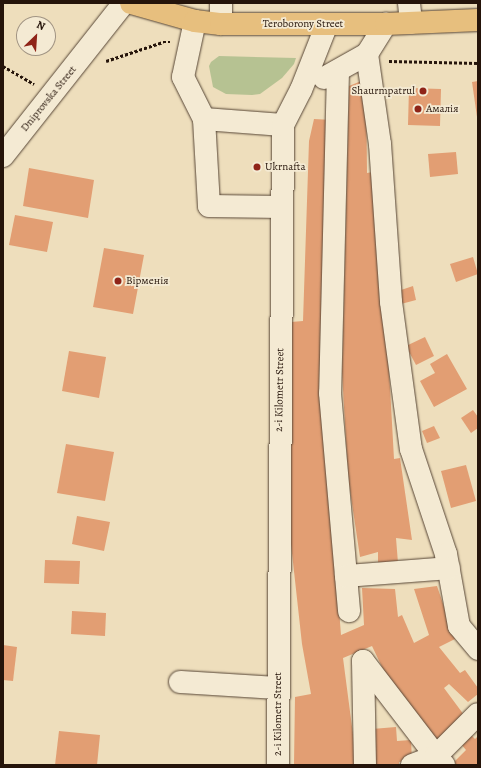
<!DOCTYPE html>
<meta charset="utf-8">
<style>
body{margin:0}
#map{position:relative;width:481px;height:768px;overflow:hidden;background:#eedebc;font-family:Alegreya,serif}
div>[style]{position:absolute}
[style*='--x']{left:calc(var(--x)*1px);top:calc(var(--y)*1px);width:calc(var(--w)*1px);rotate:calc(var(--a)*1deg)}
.green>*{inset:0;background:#b6c292}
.building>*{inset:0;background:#e29e73}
.path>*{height:2.5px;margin-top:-1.25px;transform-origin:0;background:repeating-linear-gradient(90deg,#25140a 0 3px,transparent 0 5px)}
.roads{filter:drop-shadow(0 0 1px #574636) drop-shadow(0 0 1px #574636)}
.minor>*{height:22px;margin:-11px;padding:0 11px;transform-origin:11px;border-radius:11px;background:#f4ead3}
.major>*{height:22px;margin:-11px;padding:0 11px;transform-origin:11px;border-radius:11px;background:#e7bf7e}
.dots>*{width:11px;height:11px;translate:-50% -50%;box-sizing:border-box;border:2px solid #f4ead3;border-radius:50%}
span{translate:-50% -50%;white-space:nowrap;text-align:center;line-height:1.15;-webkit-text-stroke:3.5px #f4ead3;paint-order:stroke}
.street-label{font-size:11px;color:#25140a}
.poi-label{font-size:11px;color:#25140a}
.right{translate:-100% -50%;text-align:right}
.left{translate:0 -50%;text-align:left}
.frame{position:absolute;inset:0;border:4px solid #25140a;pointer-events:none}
.north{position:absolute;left:16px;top:16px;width:40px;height:40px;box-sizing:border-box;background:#f4ead3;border:1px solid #a19483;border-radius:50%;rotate:25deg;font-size:11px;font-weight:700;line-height:16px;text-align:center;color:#25140a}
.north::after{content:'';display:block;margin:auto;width:14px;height:18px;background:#8f2418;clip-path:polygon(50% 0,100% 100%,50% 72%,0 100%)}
</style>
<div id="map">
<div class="green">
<div style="clip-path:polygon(219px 56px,296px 58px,294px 64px,282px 78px,260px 94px,252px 95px,226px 94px,213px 87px,209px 66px,211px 62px)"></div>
</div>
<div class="building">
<div style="clip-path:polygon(366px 79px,367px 173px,378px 171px,394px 459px,400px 458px,412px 540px,396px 538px,398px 563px,378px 563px,378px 552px,360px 557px,348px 477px,342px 372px,349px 86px)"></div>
<div style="clip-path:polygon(478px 81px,478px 117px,477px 117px,472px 82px)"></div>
<div style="clip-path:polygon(409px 88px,441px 89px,440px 126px,408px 125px)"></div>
<div style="clip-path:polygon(314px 119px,332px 120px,320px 367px,341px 635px,364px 625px,362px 588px,395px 589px,398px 617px,402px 615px,414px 643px,429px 635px,414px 589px,437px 586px,455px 639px,439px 647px,460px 673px,465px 670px,478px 688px,478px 694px,468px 702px,449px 684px,444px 688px,467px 719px,439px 743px,391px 686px,372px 646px,343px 658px,357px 765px,294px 765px,295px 697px,311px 694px,302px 644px,290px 535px,291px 322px,303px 321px,309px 141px)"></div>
<div style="clip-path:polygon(456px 152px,458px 174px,430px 177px,428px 154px)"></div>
<div style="clip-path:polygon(29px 168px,94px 180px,88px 218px,23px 206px)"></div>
<div style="clip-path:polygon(15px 215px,53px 222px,47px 252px,9px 245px)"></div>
<div style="clip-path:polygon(104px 248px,144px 255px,133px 314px,93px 307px)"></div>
<div style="clip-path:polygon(473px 257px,478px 274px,456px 282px,450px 264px)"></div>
<div style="clip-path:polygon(413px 286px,416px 300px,401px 304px,398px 291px)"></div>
<div style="clip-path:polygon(425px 337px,434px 356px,416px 365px,406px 346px)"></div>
<div style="clip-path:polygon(69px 351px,106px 357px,99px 398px,62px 391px)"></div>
<div style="clip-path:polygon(447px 354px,467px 389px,434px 407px,420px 381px,435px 373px,430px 364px)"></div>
<div style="clip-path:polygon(473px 410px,478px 417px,478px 428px,471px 433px,461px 418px)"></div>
<div style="clip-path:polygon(434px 426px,440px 438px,427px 443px,422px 431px)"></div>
<div style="clip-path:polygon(66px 444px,114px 452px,105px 501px,57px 493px)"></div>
<div style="clip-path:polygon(466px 465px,476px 501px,451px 508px,441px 471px)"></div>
<div style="clip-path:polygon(77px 516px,110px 522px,104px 551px,72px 544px)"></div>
<div style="clip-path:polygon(45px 560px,80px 561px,79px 584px,44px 583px)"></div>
<div style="clip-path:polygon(72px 611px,106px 613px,105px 636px,71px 634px)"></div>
<div style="clip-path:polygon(3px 645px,17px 647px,13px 681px,3px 680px)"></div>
<div style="clip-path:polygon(396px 727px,397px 741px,411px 740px,412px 761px,399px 762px,399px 765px,375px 765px,372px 729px)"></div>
<div style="clip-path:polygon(59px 731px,100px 735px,97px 765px,55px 765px)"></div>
<div style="clip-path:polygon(471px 735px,475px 739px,478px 736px,478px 765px,457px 765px,454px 762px,466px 750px,461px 744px)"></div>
</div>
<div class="path">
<div style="--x:106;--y:61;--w:60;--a:-18.4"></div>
<div style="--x:163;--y:42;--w:7;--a:0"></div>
<div style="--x:389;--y:61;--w:89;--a:1.3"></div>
<div style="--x:3;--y:66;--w:36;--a:30"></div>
</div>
<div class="roads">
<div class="minor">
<div style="--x:409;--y:3;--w:20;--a:84"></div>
<div style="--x:195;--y:21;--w:57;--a:102.1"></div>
<div style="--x:183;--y:77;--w:47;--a:63.4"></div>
<div style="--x:204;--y:119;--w:87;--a:86.7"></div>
<div style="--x:209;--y:206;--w:73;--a:0.8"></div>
<div style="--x:221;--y:24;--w:21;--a:-90"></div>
<div style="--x:367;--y:54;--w:91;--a:81.8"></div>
<div style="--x:380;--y:144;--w:158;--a:86"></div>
<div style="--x:391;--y:302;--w:148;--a:82.3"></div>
<div style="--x:411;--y:449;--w:111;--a:71.6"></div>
<div style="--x:446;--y:554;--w:73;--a:79.8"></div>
<div style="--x:459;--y:626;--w:30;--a:50"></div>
<div style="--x:338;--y:71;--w:322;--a:91.4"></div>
<div style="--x:330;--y:393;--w:219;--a:85"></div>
<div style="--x:324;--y:78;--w:49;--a:-29.2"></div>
<div style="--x:367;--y:54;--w:36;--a:-58"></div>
<div style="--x:204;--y:119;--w:79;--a:4.3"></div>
<div style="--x:3;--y:156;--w:195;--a:-51.7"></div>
<div style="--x:346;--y:576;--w:103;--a:-4.4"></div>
<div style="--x:180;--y:682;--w:98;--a:3.5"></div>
<div style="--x:278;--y:765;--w:640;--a:-89.55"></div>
<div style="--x:283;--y:125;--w:39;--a:-63"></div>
<div style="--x:301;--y:90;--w:71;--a:-68.5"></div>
<div style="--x:365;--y:765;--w:104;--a:-91.1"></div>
<div style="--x:363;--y:661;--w:120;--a:52.5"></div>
<div style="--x:436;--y:756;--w:26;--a:159"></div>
<div style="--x:444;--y:765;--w:12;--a:-132"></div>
<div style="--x:436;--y:756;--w:59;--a:-45"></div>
</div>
<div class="major">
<div style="--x:131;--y:3;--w:66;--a:15.7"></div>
<div style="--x:195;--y:21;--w:26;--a:7"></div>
<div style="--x:221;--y:24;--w:165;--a:0"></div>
<div style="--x:386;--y:24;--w:92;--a:-2.5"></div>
</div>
</div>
<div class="dots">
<div style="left:423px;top:91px;background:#8f2418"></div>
<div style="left:418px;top:109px;background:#8f2418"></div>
<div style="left:257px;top:167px;background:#8f2418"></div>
<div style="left:118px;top:281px;background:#8f2418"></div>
</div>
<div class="street-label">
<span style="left:303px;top:24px">Teroborony Street</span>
<span style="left:49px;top:99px;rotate:-51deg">Dniprovska Street</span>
<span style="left:280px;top:390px;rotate:-89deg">2-i Kilometr Street</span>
<span style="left:278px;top:714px;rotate:-90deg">2-i Kilometr Street</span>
</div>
<div class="poi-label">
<span class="right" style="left:415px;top:91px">Shaurmpatrul</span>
<span class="left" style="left:426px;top:109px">Амалія</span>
<span class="left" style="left:265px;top:167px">Ukrnafta</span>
<span class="left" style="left:126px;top:281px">Вірменія</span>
</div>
<div class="frame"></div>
<div class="north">N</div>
</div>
